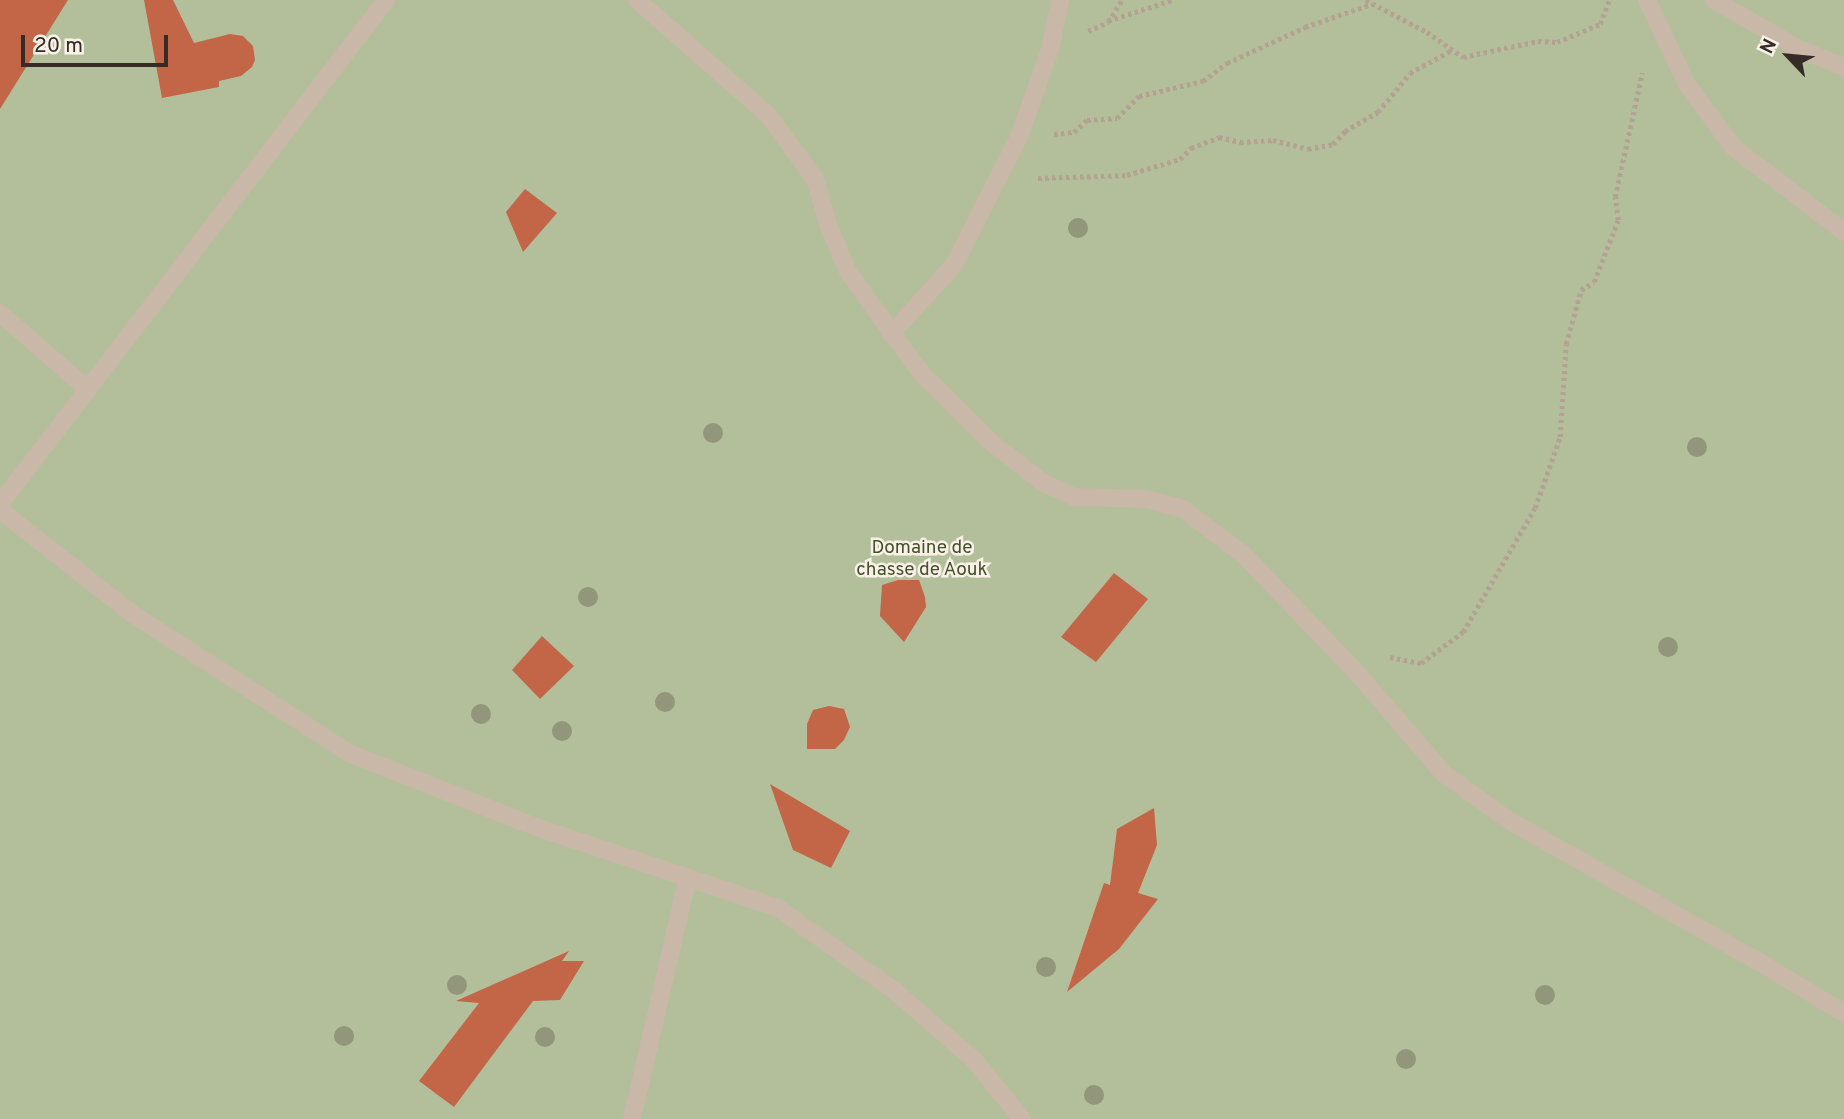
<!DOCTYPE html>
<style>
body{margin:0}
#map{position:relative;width:1844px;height:1119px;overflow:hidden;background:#f1e7da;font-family:Overpass,sans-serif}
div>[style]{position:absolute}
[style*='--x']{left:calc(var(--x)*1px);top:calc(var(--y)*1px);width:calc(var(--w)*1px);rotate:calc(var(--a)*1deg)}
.green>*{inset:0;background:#b3bf9b}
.building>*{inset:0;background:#c36647}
.path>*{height:4.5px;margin-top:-2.25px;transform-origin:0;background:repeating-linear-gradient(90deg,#b4a191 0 3.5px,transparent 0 7px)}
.street>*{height:18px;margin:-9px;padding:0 9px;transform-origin:9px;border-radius:9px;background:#c9b7a7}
.trees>*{width:20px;height:20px;margin:-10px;border-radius:50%;background:#92967a}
span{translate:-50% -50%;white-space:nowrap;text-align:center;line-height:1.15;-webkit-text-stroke:5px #f9f1e7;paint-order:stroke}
.park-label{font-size:19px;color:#44532c}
.north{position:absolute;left:1753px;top:21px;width:70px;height:70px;-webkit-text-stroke:5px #f9f1e7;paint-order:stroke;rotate:296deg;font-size:19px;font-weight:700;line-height:28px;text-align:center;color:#352c27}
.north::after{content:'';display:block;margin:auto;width:24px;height:32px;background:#352c27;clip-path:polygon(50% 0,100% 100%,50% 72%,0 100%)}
.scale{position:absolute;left:21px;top:35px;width:147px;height:32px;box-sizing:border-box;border:4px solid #352c27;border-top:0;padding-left:9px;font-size:21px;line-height:24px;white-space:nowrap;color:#352c27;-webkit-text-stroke:5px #f9f1e7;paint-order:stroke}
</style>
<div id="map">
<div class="green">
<div style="clip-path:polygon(0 0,1844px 0,1844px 1119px,0 1119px)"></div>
</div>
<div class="building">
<div style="clip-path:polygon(0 0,68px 0,0 109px)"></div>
<div style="clip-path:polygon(144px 0,173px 0,194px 43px,230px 34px,243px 36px,253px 46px,255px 60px,252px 67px,241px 76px,219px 81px,219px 87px,162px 98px)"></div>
<div style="clip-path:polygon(525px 189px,557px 213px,523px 252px,506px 212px)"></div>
<div style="clip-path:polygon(1114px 573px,1148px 599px,1096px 662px,1061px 637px)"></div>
<div style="clip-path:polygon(898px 580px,919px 580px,925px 597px,926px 607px,904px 642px,880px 616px,882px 585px)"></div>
<div style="clip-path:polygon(542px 636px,574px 666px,540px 699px,512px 670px)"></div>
<div style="clip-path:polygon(829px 706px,844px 709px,850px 727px,844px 740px,835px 749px,807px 749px,807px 724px,813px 710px)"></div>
<div style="clip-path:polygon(770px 784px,850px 831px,831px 868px,793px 850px)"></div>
<div style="clip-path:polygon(1154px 808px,1157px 845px,1138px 893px,1158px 899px,1119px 949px,1067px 992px,1104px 883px,1110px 885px,1117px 829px)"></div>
<div style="clip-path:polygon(569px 951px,562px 961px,584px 961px,560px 1000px,533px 1001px,454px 1107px,419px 1081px,479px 1003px,456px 1001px)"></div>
</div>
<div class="path">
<div style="--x:1366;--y:0;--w:69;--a:27.7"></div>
<div style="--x:1427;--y:32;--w:44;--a:34.8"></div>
<div style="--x:1463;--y:57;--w:77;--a:-12"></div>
<div style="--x:1538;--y:41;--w:19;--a:3"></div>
<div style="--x:1557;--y:42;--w:47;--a:-22.7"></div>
<div style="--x:1600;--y:24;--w:26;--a:-69"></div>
<div style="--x:1108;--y:21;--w:67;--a:-18.2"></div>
<div style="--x:1088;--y:31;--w:22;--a:-24"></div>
<div style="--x:1108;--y:22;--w:26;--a:-58"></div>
<div style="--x:1054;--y:134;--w:20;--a:-6"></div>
<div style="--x:1074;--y:132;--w:18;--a:-43"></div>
<div style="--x:1087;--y:120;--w:30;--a:-4"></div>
<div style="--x:1117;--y:118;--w:31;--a:-45"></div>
<div style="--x:1139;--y:96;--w:66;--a:-13.2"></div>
<div style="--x:1203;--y:81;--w:30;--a:-37"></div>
<div style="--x:1227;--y:63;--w:86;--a:-24.8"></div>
<div style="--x:1305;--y:27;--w:71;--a:-18.9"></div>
<div style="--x:1038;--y:178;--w:89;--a:-1.9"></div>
<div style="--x:1127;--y:175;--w:55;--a:-16.8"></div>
<div style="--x:1180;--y:159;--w:16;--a:-45"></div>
<div style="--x:1191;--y:148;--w:30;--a:-21"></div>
<div style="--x:1219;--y:137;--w:22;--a:13"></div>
<div style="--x:1240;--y:142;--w:33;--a:-3"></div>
<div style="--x:1273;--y:140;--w:36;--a:14"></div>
<div style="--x:1308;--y:149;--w:25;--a:-11"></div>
<div style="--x:1333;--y:144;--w:18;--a:-47"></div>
<div style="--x:1345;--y:131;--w:38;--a:-30"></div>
<div style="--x:1378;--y:112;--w:50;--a:-50.6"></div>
<div style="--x:1410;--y:73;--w:48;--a:-28.7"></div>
<div style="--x:1390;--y:657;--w:32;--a:11"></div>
<div style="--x:1421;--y:663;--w:52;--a:-36.4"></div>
<div style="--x:1463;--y:632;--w:143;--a:-59.9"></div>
<div style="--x:1535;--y:508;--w:75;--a:-70.6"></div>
<div style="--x:1560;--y:437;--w:93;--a:-86.3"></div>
<div style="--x:1566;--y:344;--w:56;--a:-74.5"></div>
<div style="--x:1581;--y:290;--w:15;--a:-32"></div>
<div style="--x:1594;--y:282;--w:66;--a:-68.8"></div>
<div style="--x:1618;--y:220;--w:23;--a:-97"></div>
<div style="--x:1615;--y:197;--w:127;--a:-77.7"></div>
</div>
<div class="street">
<div style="--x:637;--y:0;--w:174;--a:41.3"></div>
<div style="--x:768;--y:115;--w:79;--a:53.7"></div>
<div style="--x:815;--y:179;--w:50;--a:73.7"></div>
<div style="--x:829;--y:227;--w:49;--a:67.1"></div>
<div style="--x:848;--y:272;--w:125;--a:54.1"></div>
<div style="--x:921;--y:373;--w:98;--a:44.6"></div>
<div style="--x:991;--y:442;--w:65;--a:38.1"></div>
<div style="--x:1042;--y:482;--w:35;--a:25"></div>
<div style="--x:1074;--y:497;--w:72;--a:1.6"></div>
<div style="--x:1146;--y:499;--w:38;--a:15"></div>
<div style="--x:1183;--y:509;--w:75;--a:36.9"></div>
<div style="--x:1243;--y:554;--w:166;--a:46.2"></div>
<div style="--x:1358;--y:674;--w:132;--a:49.3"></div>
<div style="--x:1444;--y:774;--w:81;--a:35.5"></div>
<div style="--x:1510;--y:821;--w:283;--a:29.5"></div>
<div style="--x:1756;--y:960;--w:103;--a:31.1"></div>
<div style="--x:1647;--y:0;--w:92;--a:64.8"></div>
<div style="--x:1686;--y:83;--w:79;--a:53.7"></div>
<div style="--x:1733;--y:147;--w:140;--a:37.4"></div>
<div style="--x:1714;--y:0;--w:98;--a:30"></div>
<div style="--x:1799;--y:49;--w:48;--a:21.8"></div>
<div style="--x:0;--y:313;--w:116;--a:41.1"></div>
<div style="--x:891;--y:334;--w:93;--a:-47.6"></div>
<div style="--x:954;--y:265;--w:144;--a:-63.1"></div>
<div style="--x:1019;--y:137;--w:92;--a:-70.4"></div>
<div style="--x:1050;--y:50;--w:51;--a:-78.7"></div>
<div style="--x:0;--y:504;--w:635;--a:-52.55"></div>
<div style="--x:0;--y:510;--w:170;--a:38.1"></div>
<div style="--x:134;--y:615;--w:255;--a:32.7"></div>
<div style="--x:349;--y:753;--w:201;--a:21.6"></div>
<div style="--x:536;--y:827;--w:255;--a:18.5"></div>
<div style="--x:778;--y:908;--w:145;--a:35.4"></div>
<div style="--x:896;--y:992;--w:103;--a:41.1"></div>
<div style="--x:974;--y:1060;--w:76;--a:50.9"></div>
<div style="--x:632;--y:1119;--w:248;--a:-77"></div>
</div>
<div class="trees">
<div style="left:1078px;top:228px"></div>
<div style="left:713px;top:433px"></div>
<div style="left:1697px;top:447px"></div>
<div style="left:588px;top:597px"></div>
<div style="left:1668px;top:647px"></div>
<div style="left:665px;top:702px"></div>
<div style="left:481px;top:714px"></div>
<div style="left:562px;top:731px"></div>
<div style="left:1046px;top:967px"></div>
<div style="left:457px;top:985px"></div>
<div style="left:1545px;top:995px"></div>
<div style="left:344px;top:1036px"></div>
<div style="left:545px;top:1037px"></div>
<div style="left:1406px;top:1059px"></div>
<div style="left:1094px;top:1095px"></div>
</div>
<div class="park-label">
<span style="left:922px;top:560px">Domaine de<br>chasse de Aouk</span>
</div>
<div class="north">N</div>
<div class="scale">20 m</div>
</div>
